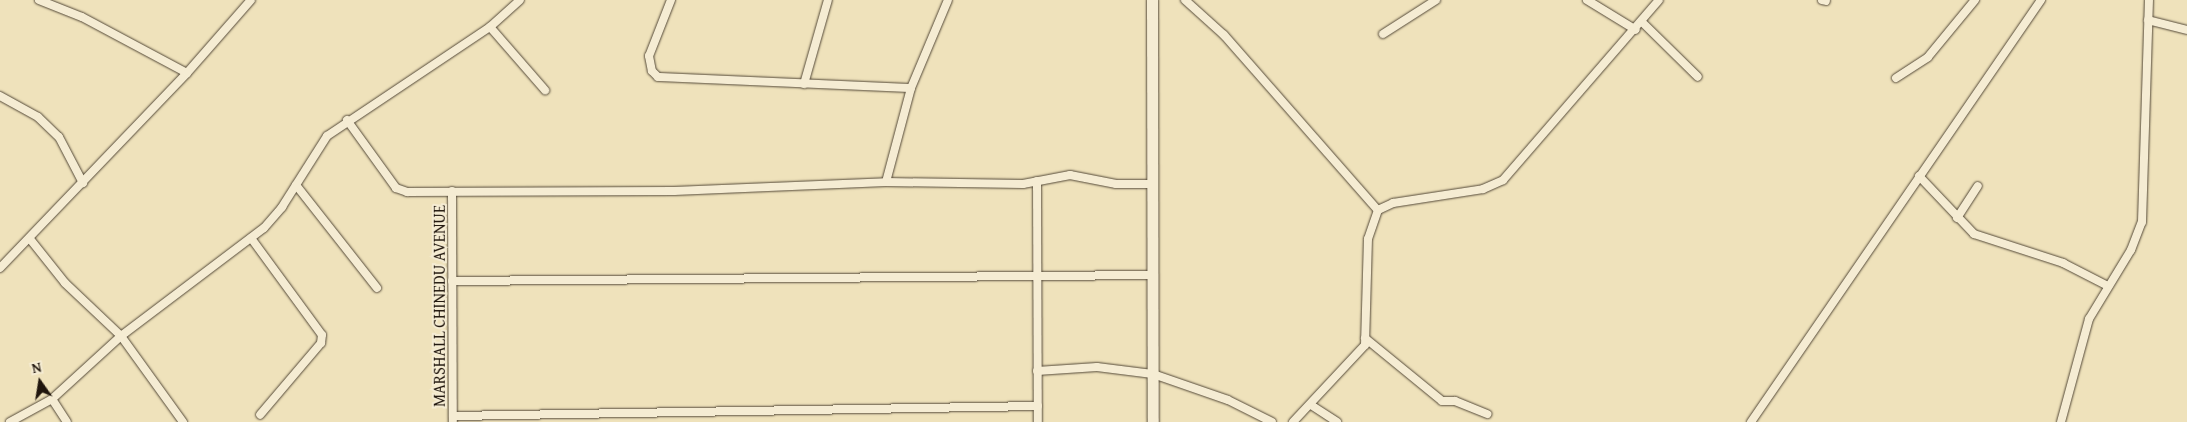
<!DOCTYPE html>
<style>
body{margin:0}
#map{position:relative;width:2187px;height:422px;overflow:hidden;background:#efe2bb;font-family:"Gentium Book Plus",serif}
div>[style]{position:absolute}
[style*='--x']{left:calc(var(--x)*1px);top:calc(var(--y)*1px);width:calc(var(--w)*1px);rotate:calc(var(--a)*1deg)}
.roads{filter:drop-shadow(0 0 1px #544938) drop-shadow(0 0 1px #544938)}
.minor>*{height:8px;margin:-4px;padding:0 4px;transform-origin:4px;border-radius:4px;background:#f5ecd3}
.secondary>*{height:11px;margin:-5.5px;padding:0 5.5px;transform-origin:5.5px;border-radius:5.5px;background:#f5ecd3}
span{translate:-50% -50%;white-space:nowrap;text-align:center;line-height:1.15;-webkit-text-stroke:4px #f5ecd3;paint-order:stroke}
.street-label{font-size:16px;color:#20160d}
.north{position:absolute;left:15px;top:357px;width:50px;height:50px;-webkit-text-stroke:4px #f5ecd3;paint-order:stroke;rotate:347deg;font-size:14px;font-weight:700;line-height:20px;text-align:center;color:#20160d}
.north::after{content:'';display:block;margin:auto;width:18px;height:22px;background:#20160d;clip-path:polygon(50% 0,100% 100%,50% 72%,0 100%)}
</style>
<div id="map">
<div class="roads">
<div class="minor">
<div style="--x:39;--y:0;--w:46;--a:21.6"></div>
<div style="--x:82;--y:17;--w:119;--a:28.1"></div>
<div style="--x:671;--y:0;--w:60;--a:111.4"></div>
<div style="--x:649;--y:56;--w:15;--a:79"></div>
<div style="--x:652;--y:71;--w:8;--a:45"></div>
<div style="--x:658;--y:77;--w:253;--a:2.5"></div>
<div style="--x:1185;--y:0;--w:52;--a:41.9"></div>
<div style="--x:1224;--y:35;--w:233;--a:48.7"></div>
<div style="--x:1587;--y:0;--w:57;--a:31.5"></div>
<div style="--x:1822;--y:0;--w:4;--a:14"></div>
<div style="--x:2148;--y:20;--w:40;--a:14.4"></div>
<div style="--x:1642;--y:22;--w:78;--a:44.5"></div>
<div style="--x:490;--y:27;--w:84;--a:48.9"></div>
<div style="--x:1383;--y:34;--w:63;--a:-32.7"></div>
<div style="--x:1896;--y:78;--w:38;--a:-33"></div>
<div style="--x:1928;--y:57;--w:74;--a:-50.5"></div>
<div style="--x:804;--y:84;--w:87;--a:-74.1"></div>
<div style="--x:0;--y:96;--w:43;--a:28.9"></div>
<div style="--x:38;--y:117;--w:29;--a:44"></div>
<div style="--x:59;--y:137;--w:52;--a:62.4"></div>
<div style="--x:347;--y:120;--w:84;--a:54.2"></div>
<div style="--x:396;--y:188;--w:12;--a:20"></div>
<div style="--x:407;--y:192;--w:267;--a:-0.2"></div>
<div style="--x:674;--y:191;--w:212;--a:-2.4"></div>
<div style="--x:886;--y:182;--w:137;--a:0.8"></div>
<div style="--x:1023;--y:184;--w:48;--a:-10.8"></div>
<div style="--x:1070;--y:175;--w:47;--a:11.1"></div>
<div style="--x:1116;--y:184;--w:36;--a:0"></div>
<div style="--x:1919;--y:176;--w:80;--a:46.5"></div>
<div style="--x:1974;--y:234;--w:94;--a:18"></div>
<div style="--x:2063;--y:263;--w:51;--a:27.1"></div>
<div style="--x:1037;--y:181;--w:241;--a:89.8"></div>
<div style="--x:886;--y:182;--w:97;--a:-75.1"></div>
<div style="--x:911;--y:88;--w:95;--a:-67.2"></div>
<div style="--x:296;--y:185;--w:131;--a:51.8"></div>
<div style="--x:452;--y:191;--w:231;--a:89.8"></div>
<div style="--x:1957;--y:218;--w:38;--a:-57"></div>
<div style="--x:251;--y:238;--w:120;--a:53.8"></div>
<div style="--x:322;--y:335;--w:8;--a:97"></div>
<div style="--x:321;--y:343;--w:94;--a:130.3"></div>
<div style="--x:30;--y:239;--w:56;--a:51.5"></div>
<div style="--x:65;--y:283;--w:77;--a:43.4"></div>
<div style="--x:121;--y:336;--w:106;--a:54.2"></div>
<div style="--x:0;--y:268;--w:270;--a:-46.2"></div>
<div style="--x:187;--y:73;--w:97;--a:-48.8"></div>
<div style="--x:452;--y:281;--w:701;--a:-0.49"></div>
<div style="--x:1365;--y:338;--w:99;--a:39.3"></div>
<div style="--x:1442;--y:401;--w:13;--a:0"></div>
<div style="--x:1455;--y:401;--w:35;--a:22"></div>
<div style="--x:1037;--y:371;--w:60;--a:-3.8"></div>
<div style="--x:1097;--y:367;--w:56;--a:7.1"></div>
<div style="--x:1153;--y:374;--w:79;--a:19.1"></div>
<div style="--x:1228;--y:400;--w:49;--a:26.6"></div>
<div style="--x:52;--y:399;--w:27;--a:57"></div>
<div style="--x:1311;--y:405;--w:31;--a:33"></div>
<div style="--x:453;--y:416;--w:585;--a:-0.98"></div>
<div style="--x:10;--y:422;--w:48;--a:-28.7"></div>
<div style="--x:52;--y:399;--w:93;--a:-42.4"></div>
<div style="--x:121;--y:336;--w:179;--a:-37.1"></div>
<div style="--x:264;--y:228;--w:28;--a:-49"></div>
<div style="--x:282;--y:207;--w:84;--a:-57.6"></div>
<div style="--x:327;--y:136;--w:196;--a:-33.8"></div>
<div style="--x:490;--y:27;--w:40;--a:-42"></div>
<div style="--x:1293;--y:422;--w:105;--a:-46.9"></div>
<div style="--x:1365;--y:345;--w:106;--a:-88.4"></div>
<div style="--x:1368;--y:239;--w:31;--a:-71"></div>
<div style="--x:1378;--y:210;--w:17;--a:-25"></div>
<div style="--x:1393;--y:203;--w:91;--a:-8.8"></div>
<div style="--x:1483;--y:189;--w:22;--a:-24"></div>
<div style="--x:1503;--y:180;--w:238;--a:-49.1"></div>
<div style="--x:1751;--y:422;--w:512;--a:-55.5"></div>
<div style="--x:2061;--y:422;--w:107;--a:-74.8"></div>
<div style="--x:2089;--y:319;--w:81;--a:-58.7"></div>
<div style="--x:2131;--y:250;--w:30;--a:-69"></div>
<div style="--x:2142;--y:222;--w:222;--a:-88.2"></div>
</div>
<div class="secondary">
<div style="--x:1152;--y:0;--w:422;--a:89.9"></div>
</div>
</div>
<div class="street-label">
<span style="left:439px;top:306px;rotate:-90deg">MARSHALL CHINEDU AVENUE</span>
</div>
<div class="north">N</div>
</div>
